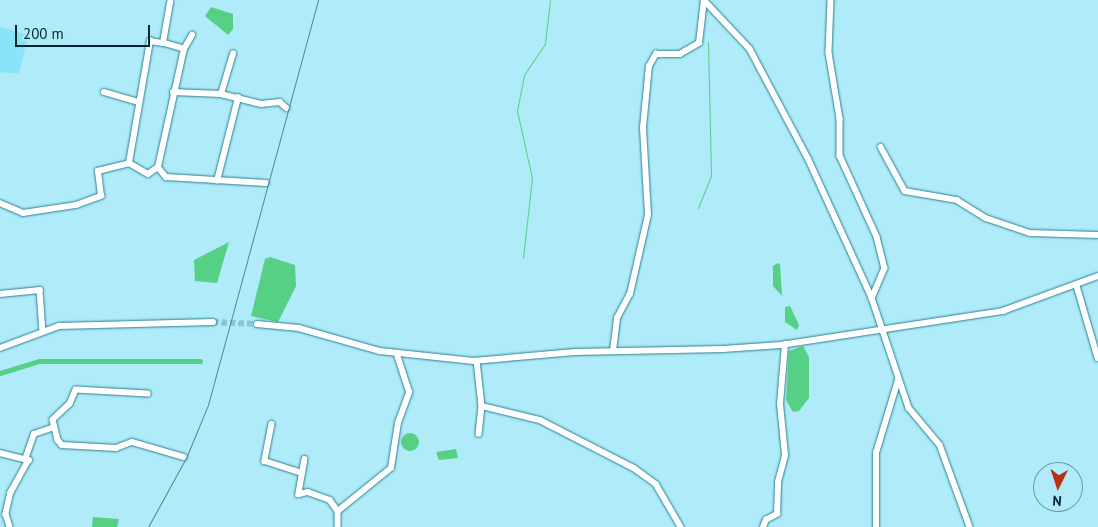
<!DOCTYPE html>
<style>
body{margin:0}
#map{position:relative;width:1098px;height:527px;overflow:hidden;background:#afebf8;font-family:"PT Sans",sans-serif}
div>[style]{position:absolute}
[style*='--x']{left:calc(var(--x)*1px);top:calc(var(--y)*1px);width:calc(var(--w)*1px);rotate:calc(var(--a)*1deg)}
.built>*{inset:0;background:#89e4f9}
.water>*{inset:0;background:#55d084}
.round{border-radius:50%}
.stream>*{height:1px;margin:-0.5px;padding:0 0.5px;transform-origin:0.5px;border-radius:0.5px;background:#55d084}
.canal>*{height:5px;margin:-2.5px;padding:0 2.5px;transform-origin:2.5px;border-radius:2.5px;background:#55d084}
.minor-tunnel>*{height:5.5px;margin-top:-2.75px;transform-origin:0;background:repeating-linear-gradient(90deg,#8dc4d0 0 5.5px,transparent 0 8.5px)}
.roads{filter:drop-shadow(0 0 1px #2a8191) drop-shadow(0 0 1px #2a8191)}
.minor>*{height:5.5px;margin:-2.75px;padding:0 2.75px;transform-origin:2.75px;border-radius:2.75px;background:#fff}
.rail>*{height:1px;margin:-0.5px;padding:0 0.5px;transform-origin:0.5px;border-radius:0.5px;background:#55858e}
span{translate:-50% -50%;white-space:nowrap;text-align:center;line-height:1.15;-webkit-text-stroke:5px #afebf8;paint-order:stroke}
.north{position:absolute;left:1033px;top:462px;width:50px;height:50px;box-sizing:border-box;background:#afebf8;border:1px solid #6a9da8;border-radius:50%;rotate:184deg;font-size:14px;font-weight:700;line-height:20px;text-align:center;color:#03282f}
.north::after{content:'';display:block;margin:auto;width:18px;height:22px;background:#bc3112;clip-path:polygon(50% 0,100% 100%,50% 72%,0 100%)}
.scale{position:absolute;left:15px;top:25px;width:135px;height:22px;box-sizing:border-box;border:2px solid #03282f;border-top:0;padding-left:6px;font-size:15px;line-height:18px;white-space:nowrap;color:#03282f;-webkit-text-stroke:4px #afebf8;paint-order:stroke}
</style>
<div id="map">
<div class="built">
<div style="clip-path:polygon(0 27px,28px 35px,19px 74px,0 72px)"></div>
</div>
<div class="water">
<div style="clip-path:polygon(211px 7px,233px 14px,233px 29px,228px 35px,205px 16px)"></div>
<div style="clip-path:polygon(229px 242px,217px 283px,195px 281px,194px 260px)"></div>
<div style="clip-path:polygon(270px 257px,295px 265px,296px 286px,278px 322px,251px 316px,265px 259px)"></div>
<div style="clip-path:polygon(778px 263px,780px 264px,782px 296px,773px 286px,773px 266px)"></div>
<div style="clip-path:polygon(790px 306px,799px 325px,797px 330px,785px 322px,785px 307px)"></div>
<div style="clip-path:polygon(803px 346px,809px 357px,809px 398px,799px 411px,793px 412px,786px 400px,789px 351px)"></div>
<div class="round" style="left:401px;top:433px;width:18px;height:18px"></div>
<div style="clip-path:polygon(456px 449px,458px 458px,439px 460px,436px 452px)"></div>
<div style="clip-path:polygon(93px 517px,119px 519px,117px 527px,92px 527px)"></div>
</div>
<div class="stream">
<div style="--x:698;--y:208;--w:35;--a:-68"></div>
<div style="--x:711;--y:175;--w:133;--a:-91.3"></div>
<div style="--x:523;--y:258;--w:81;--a:-83.6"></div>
<div style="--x:532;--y:178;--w:69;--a:-102.6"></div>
<div style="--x:517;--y:111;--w:37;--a:-79"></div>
<div style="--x:524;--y:75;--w:37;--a:-56"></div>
<div style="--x:545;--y:44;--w:44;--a:-83.5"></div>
</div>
<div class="canal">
<div style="--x:0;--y:373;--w:41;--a:-17.1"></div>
<div style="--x:39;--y:361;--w:161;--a:0"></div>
</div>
<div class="minor-tunnel">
<div style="--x:213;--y:322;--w:44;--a:2.6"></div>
</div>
<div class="roads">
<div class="minor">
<div style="--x:704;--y:0;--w:67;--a:46.8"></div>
<div style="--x:750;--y:49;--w:123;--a:62"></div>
<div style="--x:808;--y:158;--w:154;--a:65.4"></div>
<div style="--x:872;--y:298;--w:116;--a:71.4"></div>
<div style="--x:909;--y:408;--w:48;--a:50"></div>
<div style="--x:940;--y:445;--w:87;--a:69.9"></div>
<div style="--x:831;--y:0;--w:53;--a:92.2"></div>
<div style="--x:829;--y:53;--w:67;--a:80.5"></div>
<div style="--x:840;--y:119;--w:37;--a:90"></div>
<div style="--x:840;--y:156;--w:89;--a:65.4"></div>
<div style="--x:877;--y:237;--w:32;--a:76"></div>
<div style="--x:885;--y:268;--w:33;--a:113"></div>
<div style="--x:184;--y:49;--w:16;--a:-60"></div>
<div style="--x:104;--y:92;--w:36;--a:16"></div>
<div style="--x:173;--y:92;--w:48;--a:2.4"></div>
<div style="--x:221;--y:94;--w:41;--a:14"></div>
<div style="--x:261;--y:104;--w:19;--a:-6"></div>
<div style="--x:280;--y:102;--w:9;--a:41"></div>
<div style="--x:221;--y:94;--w:42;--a:-73.3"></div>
<div style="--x:881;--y:147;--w:50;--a:61.4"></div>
<div style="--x:905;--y:191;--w:53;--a:9.8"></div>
<div style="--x:957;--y:200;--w:34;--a:32"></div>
<div style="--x:986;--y:218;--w:46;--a:18.8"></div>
<div style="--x:1030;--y:233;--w:68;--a:1.7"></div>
<div style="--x:129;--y:163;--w:124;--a:-80.2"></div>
<div style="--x:150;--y:41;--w:13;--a:9"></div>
<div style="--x:158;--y:167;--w:121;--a:-77.6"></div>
<div style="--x:184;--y:49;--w:22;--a:-164"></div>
<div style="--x:163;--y:43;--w:41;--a:-80.1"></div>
<div style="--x:217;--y:181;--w:86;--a:-75.8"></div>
<div style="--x:0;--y:203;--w:25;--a:23"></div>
<div style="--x:23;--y:213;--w:54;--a:-8.6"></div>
<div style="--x:76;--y:205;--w:27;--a:-20"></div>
<div style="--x:101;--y:196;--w:25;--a:-97"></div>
<div style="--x:98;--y:171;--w:32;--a:-14"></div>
<div style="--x:129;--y:163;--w:22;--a:30"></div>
<div style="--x:148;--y:174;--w:12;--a:-35"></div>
<div style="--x:158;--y:167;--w:13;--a:51"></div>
<div style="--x:166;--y:177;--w:100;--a:3.4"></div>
<div style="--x:1077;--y:286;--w:75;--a:73.7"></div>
<div style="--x:0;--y:294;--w:40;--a:-5.7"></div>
<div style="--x:40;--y:290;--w:39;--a:86"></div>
<div style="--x:257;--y:324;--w:42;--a:5.4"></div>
<div style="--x:299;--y:328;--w:84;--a:15.9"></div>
<div style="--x:380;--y:351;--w:94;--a:6.1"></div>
<div style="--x:473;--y:361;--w:102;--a:-5"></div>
<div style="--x:575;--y:352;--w:148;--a:-1.2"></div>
<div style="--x:723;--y:349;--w:58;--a:-3.9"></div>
<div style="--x:781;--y:345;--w:225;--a:-8.7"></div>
<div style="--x:1003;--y:311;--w:101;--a:-20.2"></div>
<div style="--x:0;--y:348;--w:63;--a:-20.4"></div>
<div style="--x:59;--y:326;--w:154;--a:-1.5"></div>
<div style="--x:613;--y:351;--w:33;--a:-83"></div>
<div style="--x:617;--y:318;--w:27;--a:-62"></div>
<div style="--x:630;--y:294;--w:81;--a:-77.2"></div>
<div style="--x:648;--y:215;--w:87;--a:-93.3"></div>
<div style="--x:643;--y:128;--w:62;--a:-84.5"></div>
<div style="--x:649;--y:66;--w:14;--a:-60"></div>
<div style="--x:656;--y:54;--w:24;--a:0"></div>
<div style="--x:680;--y:54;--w:22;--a:-30"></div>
<div style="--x:699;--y:43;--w:43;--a:-83.4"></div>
<div style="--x:477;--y:361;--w:45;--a:83.7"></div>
<div style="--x:482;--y:406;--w:28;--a:96"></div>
<div style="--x:148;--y:394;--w:72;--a:-176.8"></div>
<div style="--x:76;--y:390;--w:15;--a:113"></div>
<div style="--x:70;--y:404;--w:23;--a:137"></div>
<div style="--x:53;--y:420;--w:21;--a:76"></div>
<div style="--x:58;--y:440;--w:6;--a:51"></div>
<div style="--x:62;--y:445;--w:54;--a:3.2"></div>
<div style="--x:116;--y:448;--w:17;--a:-21"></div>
<div style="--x:132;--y:442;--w:54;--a:16.1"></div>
<div style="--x:482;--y:406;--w:60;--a:13.6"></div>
<div style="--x:540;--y:420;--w:106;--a:27.1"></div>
<div style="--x:634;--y:468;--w:27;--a:36"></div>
<div style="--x:656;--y:484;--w:50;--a:59.8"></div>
<div style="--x:272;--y:424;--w:38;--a:101"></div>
<div style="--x:265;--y:461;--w:39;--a:18"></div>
<div style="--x:0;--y:453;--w:30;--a:14"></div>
<div style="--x:29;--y:460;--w:37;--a:119"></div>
<div style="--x:11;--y:492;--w:23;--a:103"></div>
<div style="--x:6;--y:514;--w:14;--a:73"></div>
<div style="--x:26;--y:457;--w:24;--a:-71"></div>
<div style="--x:34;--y:434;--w:21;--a:-19"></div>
<div style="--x:305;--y:459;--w:36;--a:100"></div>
<div style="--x:299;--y:494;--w:9;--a:-13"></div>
<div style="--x:308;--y:492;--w:23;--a:20"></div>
<div style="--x:330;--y:500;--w:14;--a:54"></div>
<div style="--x:338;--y:511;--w:16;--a:90"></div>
<div style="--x:338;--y:511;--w:68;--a:-39.1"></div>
<div style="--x:391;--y:468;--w:46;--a:-81.2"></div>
<div style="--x:398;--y:423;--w:33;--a:-70"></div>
<div style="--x:409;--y:392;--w:40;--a:-108"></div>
<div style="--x:763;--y:527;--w:8;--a:-67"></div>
<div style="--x:766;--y:520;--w:13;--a:-29"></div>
<div style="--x:777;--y:514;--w:32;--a:-88"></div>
<div style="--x:778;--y:482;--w:28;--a:-75"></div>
<div style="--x:785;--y:455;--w:51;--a:-95.6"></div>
<div style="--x:780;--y:404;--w:60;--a:-85.2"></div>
<div style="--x:876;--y:527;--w:74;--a:-90"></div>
<div style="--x:876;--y:453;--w:76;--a:-73.2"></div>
</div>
</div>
<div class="rail">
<div style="--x:148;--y:527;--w:79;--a:-61.2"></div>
<div style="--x:186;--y:458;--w:57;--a:-67.5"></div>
<div style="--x:208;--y:405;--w:420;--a:-74.8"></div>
</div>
<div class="north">N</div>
<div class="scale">200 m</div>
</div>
